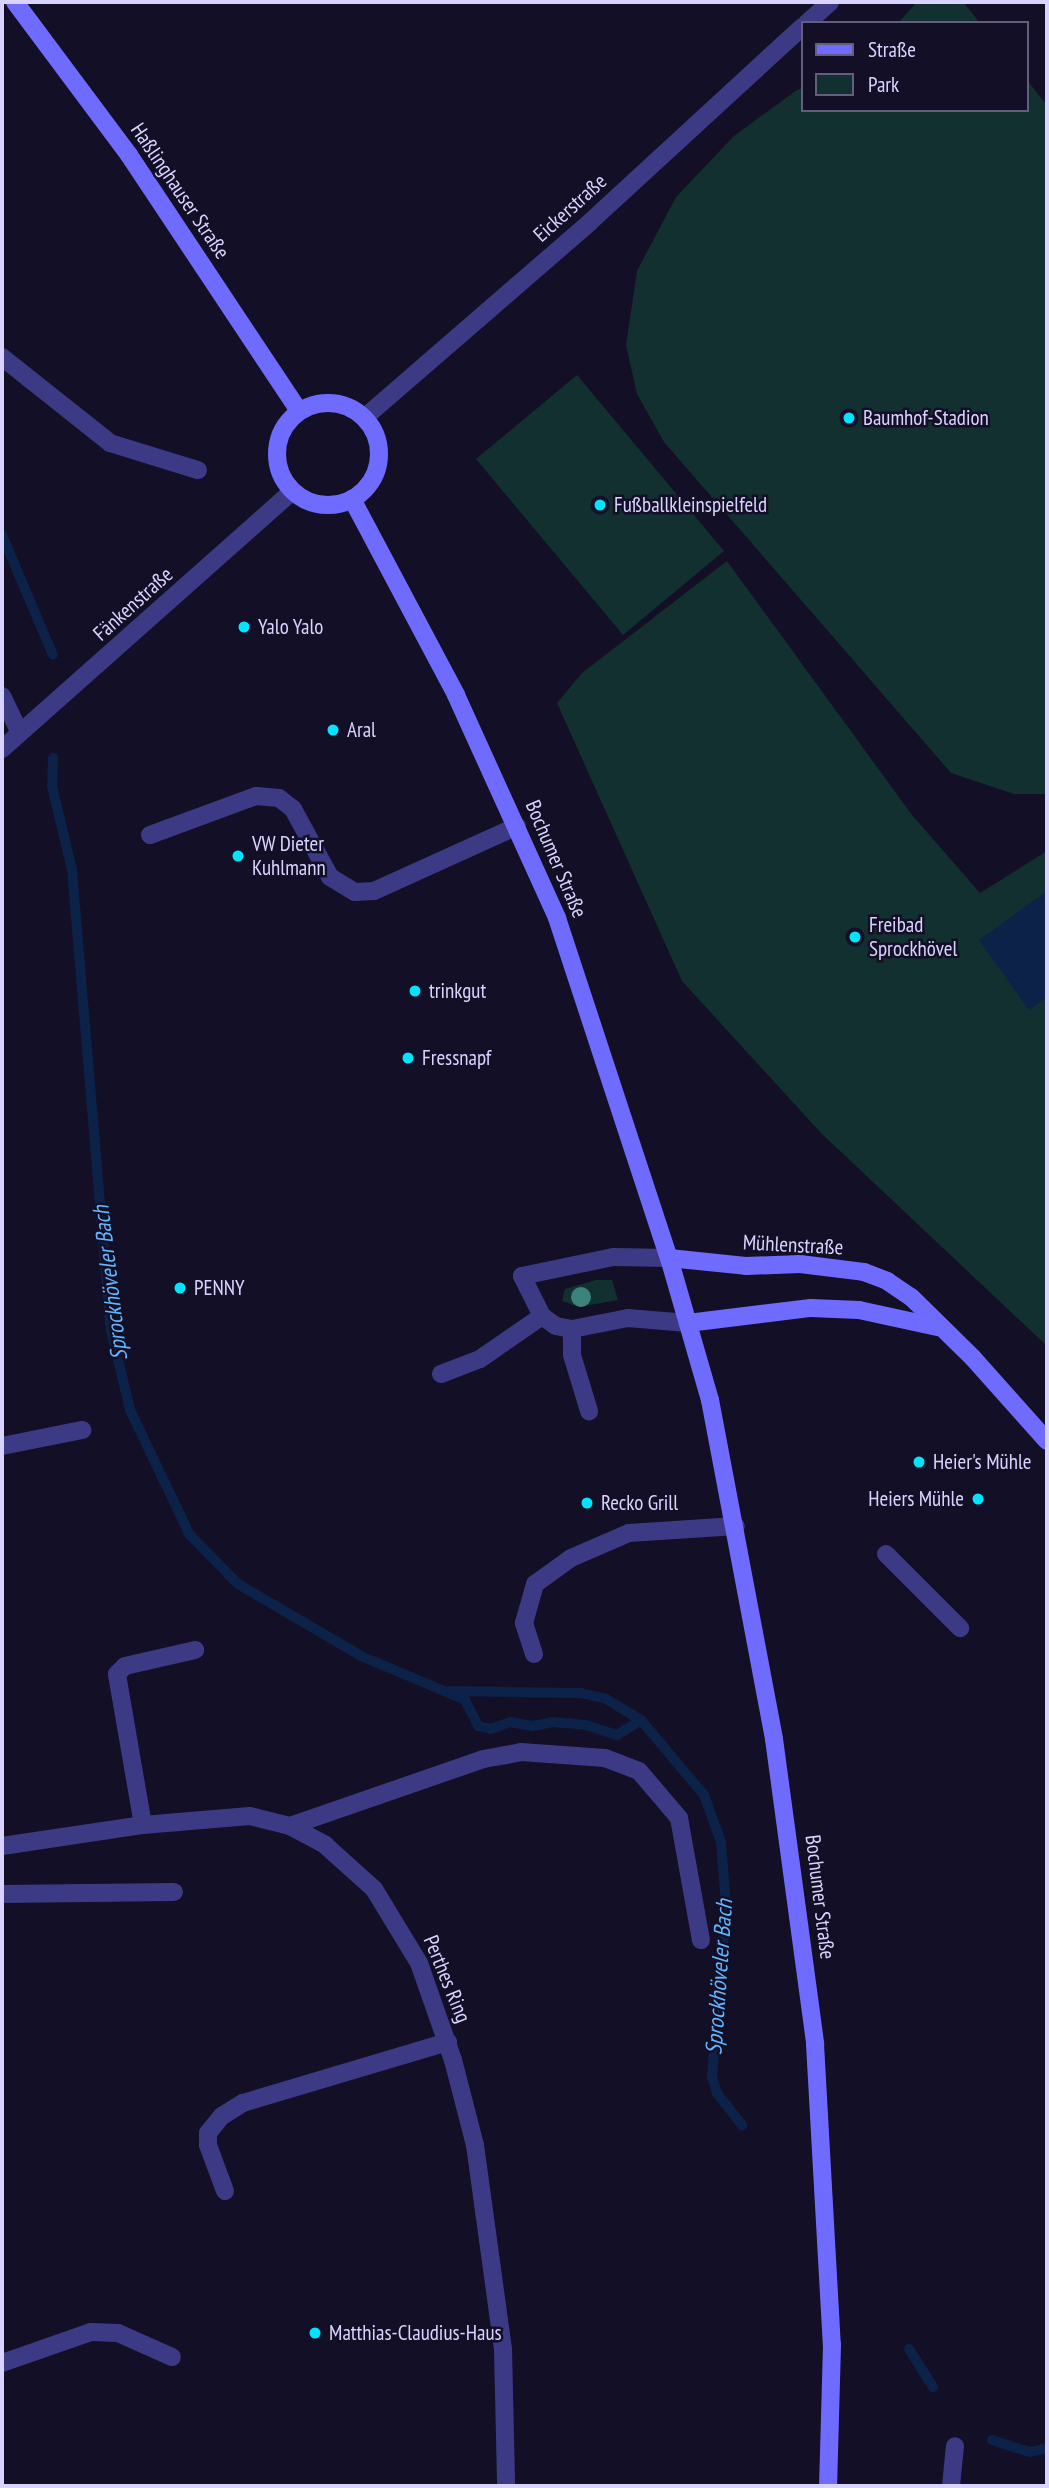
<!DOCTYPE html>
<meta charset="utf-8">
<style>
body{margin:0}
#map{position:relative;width:1049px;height:2488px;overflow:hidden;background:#130f26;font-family:"PT Sans Narrow",sans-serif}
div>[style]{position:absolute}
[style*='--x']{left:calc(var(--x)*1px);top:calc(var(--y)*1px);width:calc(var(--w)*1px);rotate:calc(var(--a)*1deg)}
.green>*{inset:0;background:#12302f}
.water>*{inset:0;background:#0c2248}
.stream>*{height:10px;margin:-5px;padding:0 5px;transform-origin:5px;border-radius:5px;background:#0c2248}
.lane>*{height:18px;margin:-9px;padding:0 9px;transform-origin:9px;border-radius:9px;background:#3d3a85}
.street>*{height:18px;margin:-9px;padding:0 9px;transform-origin:9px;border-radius:9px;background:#3d3a85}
.secondary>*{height:18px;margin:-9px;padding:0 9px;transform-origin:9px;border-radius:9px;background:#6f6bff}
.secondary>.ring{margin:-9px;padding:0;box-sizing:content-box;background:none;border:18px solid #6f6bff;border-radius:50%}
.trees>*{width:20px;height:20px;margin:-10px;border-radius:50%;background:#3d827b}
.dots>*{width:19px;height:19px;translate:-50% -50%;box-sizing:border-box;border:4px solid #130f26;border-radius:50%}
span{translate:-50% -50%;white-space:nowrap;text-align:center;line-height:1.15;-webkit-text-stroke:5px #130f26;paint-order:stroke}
.street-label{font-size:21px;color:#d9d4ff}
.poi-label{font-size:21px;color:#d9d4ff}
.left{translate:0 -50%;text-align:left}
.right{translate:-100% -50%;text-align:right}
.water-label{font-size:23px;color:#62b6ff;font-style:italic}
.frame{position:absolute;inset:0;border:4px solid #d9d4ff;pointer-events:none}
.legend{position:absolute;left:801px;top:21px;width:228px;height:91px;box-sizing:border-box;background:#130f26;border:2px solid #625e7d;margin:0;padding:9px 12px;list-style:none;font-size:21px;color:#d9d4ff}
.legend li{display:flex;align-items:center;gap:14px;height:35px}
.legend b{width:35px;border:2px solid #625e7d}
</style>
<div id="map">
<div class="green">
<div style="clip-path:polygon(917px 2px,963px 2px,980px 23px,898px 23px)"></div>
<div style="clip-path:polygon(1026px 79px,1047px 105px,1047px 794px,1014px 794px,951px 773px,664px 442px,637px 394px,626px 345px,637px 271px,676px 197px,734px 136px,797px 90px,802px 88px,802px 110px,1026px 110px)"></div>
<div style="clip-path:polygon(577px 375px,724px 551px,623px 635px,476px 459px)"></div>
<div style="clip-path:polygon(727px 561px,912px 815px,980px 893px,1047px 851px,1047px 1346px,821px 1133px,682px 981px,557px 703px,582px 673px)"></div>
<div style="clip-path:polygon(596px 1280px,612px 1280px,618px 1300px,579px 1307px,562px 1301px,565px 1289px)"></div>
</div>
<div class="water">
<div style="clip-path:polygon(1047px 891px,1047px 997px,1029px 1010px,979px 940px)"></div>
</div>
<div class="stream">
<div style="--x:2;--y:535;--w:130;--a:67"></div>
<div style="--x:53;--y:758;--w:28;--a:92"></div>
<div style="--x:52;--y:786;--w:86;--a:76.6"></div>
<div style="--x:72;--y:870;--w:462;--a:85.2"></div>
<div style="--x:111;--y:1330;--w:82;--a:76.6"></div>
<div style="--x:130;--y:1410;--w:139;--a:64.4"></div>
<div style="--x:190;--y:1535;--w:69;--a:45.6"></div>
<div style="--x:238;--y:1584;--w:143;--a:30.3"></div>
<div style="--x:361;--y:1656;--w:113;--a:22.9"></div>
<div style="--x:465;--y:1700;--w:29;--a:63"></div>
<div style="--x:478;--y:1726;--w:13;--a:13"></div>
<div style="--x:491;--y:1729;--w:20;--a:-20"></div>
<div style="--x:510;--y:1722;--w:23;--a:10"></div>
<div style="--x:533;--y:1726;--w:20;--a:-11"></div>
<div style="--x:553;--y:1722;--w:33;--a:5"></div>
<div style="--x:586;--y:1725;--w:33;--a:18"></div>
<div style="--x:617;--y:1735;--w:28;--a:-32"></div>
<div style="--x:451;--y:1691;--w:130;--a:0.9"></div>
<div style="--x:581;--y:1693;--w:26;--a:13"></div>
<div style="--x:606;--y:1699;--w:41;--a:31"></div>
<div style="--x:641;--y:1720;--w:98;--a:50"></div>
<div style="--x:704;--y:1795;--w:50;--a:70.1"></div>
<div style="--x:721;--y:1842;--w:64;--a:85.5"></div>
<div style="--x:726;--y:1906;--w:172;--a:94.7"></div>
<div style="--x:712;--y:2077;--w:17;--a:73"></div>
<div style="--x:717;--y:2093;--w:41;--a:52"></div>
<div style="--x:909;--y:2349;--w:45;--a:57.7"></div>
<div style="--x:992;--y:2440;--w:40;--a:18"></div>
<div style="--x:1030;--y:2452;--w:17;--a:-13"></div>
</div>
<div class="lane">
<div style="--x:150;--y:835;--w:113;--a:-20.2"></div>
<div style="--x:256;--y:796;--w:23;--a:5"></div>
<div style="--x:279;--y:798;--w:18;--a:38"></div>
<div style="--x:293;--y:809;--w:77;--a:61.4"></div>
<div style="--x:330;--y:877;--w:29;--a:31"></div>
<div style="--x:355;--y:892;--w:19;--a:-3"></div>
<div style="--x:374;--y:891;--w:157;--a:-24.4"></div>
<div style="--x:572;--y:1329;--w:26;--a:90"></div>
<div style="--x:572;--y:1355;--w:59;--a:73.1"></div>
<div style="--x:441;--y:1374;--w:42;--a:-21"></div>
<div style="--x:480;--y:1359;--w:75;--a:-34.7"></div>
<div style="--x:2;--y:1446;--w:82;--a:-11.3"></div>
<div style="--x:886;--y:1554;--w:105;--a:45"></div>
<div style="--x:534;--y:1654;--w:33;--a:-108"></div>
<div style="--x:524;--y:1623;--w:41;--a:-74.2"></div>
<div style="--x:535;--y:1584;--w:44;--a:-35.8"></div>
<div style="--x:571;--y:1558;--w:63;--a:-23.3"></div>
<div style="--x:629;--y:1533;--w:107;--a:-3.7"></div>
<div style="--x:143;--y:1825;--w:153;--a:-99.8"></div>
<div style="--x:117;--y:1674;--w:11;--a:-45"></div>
<div style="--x:125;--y:1666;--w:72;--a:-12.9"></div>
<div style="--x:290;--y:1826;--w:204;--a:-19.1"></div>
<div style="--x:483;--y:1759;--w:39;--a:-10"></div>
<div style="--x:521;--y:1752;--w:84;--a:4.1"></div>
<div style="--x:605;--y:1758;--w:36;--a:21"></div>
<div style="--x:639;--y:1771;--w:62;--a:49.6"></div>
<div style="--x:679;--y:1818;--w:124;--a:79.8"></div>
<div style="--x:2;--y:1894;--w:172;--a:-0.7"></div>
<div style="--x:225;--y:2191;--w:49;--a:-110.3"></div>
<div style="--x:208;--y:2145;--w:12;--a:-90"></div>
<div style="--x:208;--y:2133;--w:22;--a:-51"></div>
<div style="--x:222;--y:2116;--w:25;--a:-32"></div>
<div style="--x:243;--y:2103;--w:214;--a:-16.6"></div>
<div style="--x:2;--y:2363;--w:94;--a:-19.2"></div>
<div style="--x:91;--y:2332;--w:27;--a:2"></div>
<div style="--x:118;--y:2333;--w:59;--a:24"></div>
<div style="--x:951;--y:2486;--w:40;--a:-84.3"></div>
</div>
<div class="street">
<div style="--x:807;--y:23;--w:31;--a:-42"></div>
<div style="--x:2;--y:357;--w:138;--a:38.5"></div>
<div style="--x:110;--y:443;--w:92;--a:17.1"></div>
<div style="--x:364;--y:418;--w:299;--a:-40.9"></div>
<div style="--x:590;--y:222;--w:288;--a:-42.6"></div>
<div style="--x:2;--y:696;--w:41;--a:64.1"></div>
<div style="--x:2;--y:749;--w:389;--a:-41.6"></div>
<div style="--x:669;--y:1258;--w:56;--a:-179"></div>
<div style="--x:613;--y:1257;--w:93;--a:168.2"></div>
<div style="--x:522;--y:1276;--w:45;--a:63.4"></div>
<div style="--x:542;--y:1316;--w:17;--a:36"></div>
<div style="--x:556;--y:1326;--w:16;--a:11"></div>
<div style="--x:572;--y:1329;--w:57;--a:-11.1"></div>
<div style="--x:628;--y:1318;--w:60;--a:4.8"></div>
<div style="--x:2;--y:1846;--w:143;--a:-8.5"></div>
<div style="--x:143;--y:1825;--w:107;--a:-4.8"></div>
<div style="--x:250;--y:1816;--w:41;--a:14"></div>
<div style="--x:290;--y:1826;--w:40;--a:28"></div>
<div style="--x:325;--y:1845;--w:66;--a:41.9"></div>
<div style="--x:374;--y:1889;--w:87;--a:58.7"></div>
<div style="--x:419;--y:1963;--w:103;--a:70.7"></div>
<div style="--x:453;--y:2060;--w:88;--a:75.5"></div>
<div style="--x:475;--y:2145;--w:206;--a:82.2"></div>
<div style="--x:503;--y:2349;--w:137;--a:88.7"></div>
</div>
<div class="secondary">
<div style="--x:15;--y:2;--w:191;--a:53.3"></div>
<div style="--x:129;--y:155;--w:307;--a:56.4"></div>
<div class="ring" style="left:277px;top:403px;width:84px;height:84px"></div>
<div style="--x:352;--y:499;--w:222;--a:62"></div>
<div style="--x:456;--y:695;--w:245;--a:65.6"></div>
<div style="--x:557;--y:918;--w:358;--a:71.8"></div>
<div style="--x:669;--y:1258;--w:148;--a:73.9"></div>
<div style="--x:710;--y:1400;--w:345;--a:79.3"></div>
<div style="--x:774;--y:1739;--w:308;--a:82.3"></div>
<div style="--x:815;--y:2044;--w:301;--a:86.8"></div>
<div style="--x:832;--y:2345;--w:141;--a:91.6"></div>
<div style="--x:669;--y:1258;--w:77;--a:5.9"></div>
<div style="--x:746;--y:1266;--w:54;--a:-2.1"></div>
<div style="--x:800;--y:1264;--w:64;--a:7.1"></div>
<div style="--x:864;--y:1272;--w:25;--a:21"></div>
<div style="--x:887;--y:1281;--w:29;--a:34"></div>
<div style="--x:911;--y:1297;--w:87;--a:44.5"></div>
<div style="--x:973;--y:1358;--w:111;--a:48.3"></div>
<div style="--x:688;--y:1323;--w:124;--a:-7"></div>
<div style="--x:811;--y:1308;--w:48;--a:2.4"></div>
<div style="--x:859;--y:1310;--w:80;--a:12.3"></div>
</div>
<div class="trees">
<div style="left:581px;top:1297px"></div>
</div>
<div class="dots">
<div style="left:849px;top:418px;background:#00e5ff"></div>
<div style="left:600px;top:505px;background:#00e5ff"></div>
<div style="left:244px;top:627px;background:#00e5ff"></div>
<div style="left:333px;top:730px;background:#00e5ff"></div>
<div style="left:238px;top:856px;background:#00e5ff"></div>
<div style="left:855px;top:937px;background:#00e5ff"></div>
<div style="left:415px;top:991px;background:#00e5ff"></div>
<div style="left:408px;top:1058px;background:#00e5ff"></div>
<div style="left:180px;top:1288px;background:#00e5ff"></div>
<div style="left:919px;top:1462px;background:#00e5ff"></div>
<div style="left:978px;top:1499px;background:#00e5ff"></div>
<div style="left:587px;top:1503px;background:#00e5ff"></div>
<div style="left:315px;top:2333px;background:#00e5ff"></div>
</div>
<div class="street-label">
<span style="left:180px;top:191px;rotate:56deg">Haßlinghauser Straße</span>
<span style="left:570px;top:208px;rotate:-42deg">Eickerstraße</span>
<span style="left:133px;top:604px;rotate:-42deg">Fänkenstraße</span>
<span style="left:556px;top:859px;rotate:67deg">Bochumer Straße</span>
<span style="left:793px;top:1245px;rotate:3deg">Mühlenstraße</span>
<span style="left:820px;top:1897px;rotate:83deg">Bochumer Straße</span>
<span style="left:447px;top:1979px;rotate:68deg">Perthes Ring</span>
</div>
<div class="poi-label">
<span class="left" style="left:863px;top:418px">Baumhof-Stadion</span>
<span class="left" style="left:614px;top:505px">Fußballkleinspielfeld</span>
<span class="left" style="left:258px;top:627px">Yalo Yalo</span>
<span class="left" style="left:347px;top:730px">Aral</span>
<span class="left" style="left:252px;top:856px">VW Dieter<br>Kuhlmann</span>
<span class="left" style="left:869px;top:937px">Freibad<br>Sprockhövel</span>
<span class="left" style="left:429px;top:991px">trinkgut</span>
<span class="left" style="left:422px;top:1058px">Fressnapf</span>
<span class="left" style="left:194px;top:1288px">PENNY</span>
<span class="left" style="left:933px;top:1462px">Heier's Mühle</span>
<span class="right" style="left:964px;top:1499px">Heiers Mühle</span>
<span class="left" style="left:601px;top:1503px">Recko Grill</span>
<span class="left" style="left:329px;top:2333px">Matthias-Claudius-Haus</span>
</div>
<div class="water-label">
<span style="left:110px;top:1283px;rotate:-97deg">Sprockhöveler Bach</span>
<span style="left:719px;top:1977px;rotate:-86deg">Sprockhöveler Bach</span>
</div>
<div class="frame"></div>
<ul class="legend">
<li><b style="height:9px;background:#6f6bff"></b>Straße</li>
<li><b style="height:19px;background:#12302f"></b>Park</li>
</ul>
</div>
